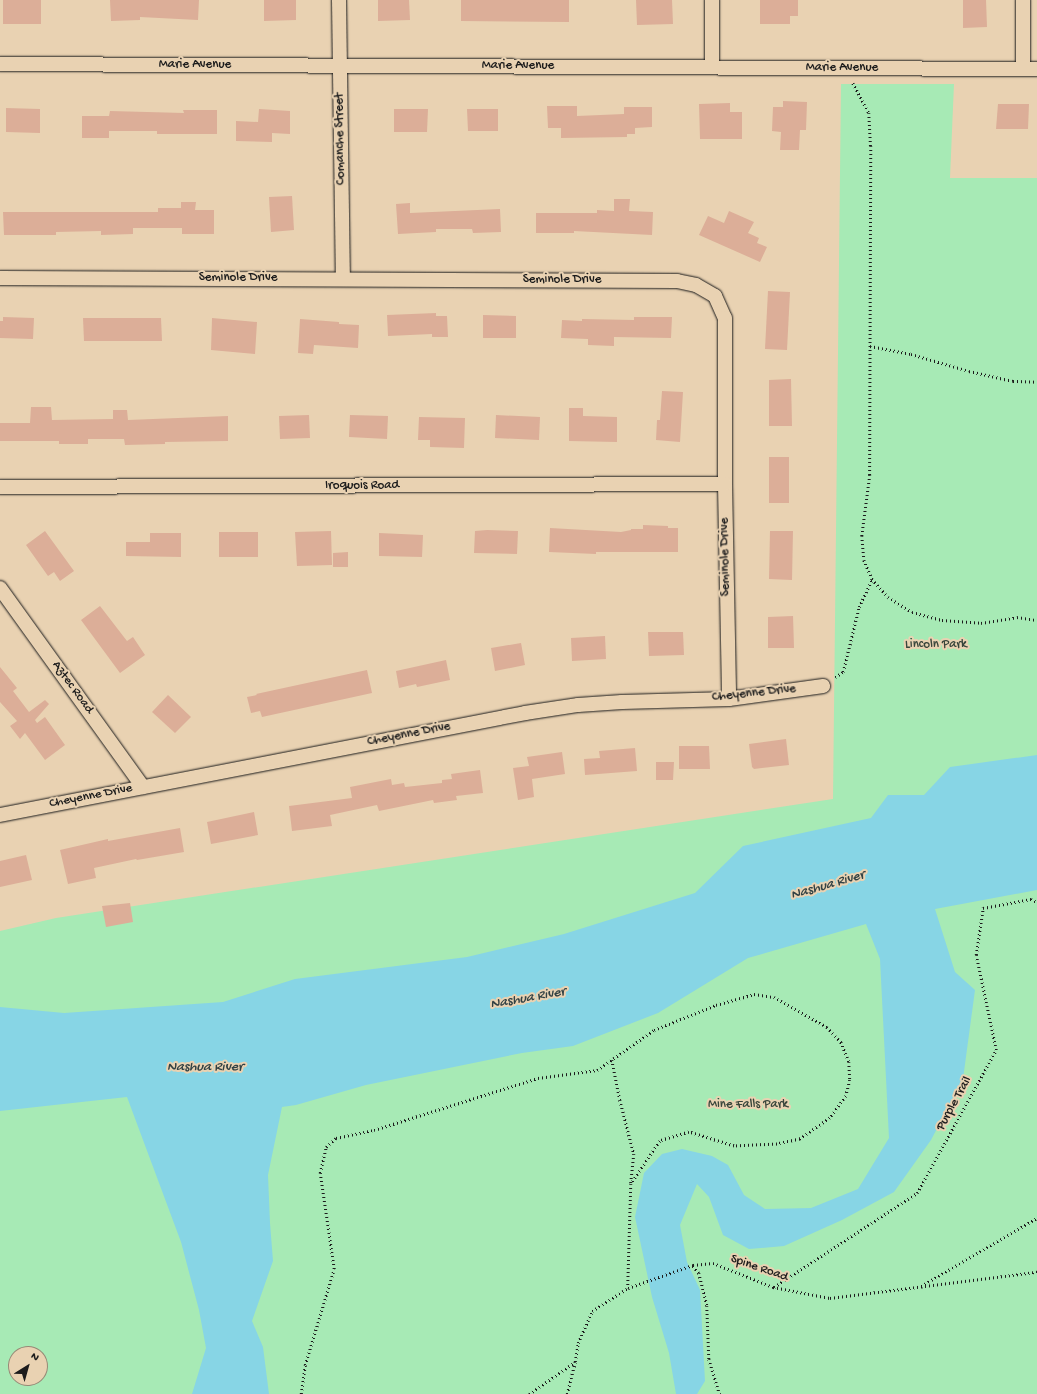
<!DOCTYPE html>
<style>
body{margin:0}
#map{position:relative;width:1037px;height:1394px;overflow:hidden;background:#e9d2b2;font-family:"Gochi Hand",sans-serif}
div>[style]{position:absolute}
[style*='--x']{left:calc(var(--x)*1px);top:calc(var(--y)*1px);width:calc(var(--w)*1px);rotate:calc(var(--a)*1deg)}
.green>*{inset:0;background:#a7eab5}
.water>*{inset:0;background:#87d5e5}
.building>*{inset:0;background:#dcae98}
.path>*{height:2.5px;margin-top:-1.25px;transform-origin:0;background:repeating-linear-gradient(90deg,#1c1c1c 0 1px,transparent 0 4px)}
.roads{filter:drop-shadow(0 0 1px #1c1c1c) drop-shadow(0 0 1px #1c1c1c)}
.minor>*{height:14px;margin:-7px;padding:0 7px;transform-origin:7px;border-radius:7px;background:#e9d2b2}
span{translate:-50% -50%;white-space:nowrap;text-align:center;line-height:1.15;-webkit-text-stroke:4px #e9d2b2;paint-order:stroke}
.street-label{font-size:13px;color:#1c1c1c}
.park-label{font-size:13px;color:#38453b}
.water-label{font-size:14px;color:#314144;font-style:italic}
.north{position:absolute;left:8px;top:1346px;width:40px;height:40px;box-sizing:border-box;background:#e9d2b2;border:1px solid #978976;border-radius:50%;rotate:37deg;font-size:11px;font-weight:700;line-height:16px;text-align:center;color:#1c1c1c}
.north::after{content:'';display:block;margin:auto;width:14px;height:18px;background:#1c1c1c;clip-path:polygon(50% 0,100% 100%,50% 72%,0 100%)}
</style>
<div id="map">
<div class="green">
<div style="clip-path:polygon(evenodd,841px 84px,954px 84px,950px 178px,1037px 178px,1037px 1394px,0 1394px,0 931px,56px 918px,833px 799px,841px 84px,16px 1354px,40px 1354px,40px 1378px,16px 1378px,16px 1354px)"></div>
</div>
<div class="water">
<div style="clip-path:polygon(1037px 755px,1037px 890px,935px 909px,955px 972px,975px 990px,963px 1079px,931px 1140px,894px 1192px,842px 1220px,784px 1246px,749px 1249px,723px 1235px,709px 1197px,697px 1184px,680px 1225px,687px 1262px,700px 1290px,705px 1381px,697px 1394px,676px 1394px,669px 1353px,652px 1297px,635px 1217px,644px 1173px,662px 1154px,682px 1149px,712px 1156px,728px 1165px,744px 1195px,765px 1209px,811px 1208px,858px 1189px,889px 1138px,880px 959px,866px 924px,748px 958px,658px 1013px,573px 1046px,522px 1053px,366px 1085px,296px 1105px,282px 1107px,268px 1175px,270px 1223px,273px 1261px,252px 1321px,263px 1347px,269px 1394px,192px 1394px,206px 1348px,199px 1310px,181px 1242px,127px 1097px,0 1111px,0 1007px,64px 1013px,223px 1002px,295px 979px,467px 957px,564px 934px,695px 893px,743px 846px,871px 818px,888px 795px,924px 795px,950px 767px)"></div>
</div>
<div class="building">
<div style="clip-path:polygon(3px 0,41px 0,41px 24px,3px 24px)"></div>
<div style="clip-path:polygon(110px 0,199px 0,198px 20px,140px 17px,140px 20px,111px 21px)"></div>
<div style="clip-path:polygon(264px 0,296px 0,296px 20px,264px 21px)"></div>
<div style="clip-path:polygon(378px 0,409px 0,410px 20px,378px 21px)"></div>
<div style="clip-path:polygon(461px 0,569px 0,569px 22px,461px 21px)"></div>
<div style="clip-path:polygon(636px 0,672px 0,673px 24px,637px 25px)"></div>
<div style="clip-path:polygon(760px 0,798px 0,798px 16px,790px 16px,790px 24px,760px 24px)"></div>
<div style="clip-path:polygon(963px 0,986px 0,987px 27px,963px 28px)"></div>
<div style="clip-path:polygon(783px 101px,807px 102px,806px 130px,800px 130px,799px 150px,780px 150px,781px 132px,772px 131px,773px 107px,783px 107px)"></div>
<div style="clip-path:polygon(730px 103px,730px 112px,742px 112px,742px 139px,700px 139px,699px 104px)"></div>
<div style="clip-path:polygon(998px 104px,1029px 104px,1028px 129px,996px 129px)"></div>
<div style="clip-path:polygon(547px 106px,577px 106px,577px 116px,624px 114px,624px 107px,652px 107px,652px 127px,635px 128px,635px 134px,627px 134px,627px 137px,561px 138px,561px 128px,548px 128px)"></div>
<div style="clip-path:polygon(6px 108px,40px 109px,40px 133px,6px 132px)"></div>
<div style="clip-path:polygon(259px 109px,290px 111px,290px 134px,272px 133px,272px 142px,236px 141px,236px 121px,258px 122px)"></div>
<div style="clip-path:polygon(394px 109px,428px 109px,427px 132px,394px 132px)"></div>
<div style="clip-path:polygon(467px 109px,498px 109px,498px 131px,468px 131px)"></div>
<div style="clip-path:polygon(183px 110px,217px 110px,217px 134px,157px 134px,157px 131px,109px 131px,109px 138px,82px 138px,82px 116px,109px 116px,110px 111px,184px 113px)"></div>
<div style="clip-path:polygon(292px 196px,294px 230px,271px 232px,269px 197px)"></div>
<div style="clip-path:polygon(614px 199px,630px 199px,629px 211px,653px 212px,652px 235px,574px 231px,574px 233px,536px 233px,536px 213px,597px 213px,597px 210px,614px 211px)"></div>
<div style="clip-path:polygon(181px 202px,196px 202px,195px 210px,214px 210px,214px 234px,182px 234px,182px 228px,133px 228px,133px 234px,101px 235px,101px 231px,56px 232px,56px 235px,4px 235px,3px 212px,158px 212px,158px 208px,181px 208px)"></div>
<div style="clip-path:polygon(410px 203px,410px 213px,500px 209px,501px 232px,473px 233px,472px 229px,436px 229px,436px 232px,398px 234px,396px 204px)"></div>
<div style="clip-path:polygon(729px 211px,754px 222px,748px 233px,759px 238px,757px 243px,767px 247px,760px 262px,699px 235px,708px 216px,724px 223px)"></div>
<div style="clip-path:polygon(768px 291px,790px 292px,787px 350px,765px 349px)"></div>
<div style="clip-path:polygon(436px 313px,436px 316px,447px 316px,448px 337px,432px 337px,432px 334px,388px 336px,387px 315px)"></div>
<div style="clip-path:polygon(483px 315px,516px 316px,516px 338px,483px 338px)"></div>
<div style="clip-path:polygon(3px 317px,34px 318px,33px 339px,0 338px,0 321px,3px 321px)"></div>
<div style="clip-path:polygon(634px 317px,672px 317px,671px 338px,614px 337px,614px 346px,588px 345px,588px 339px,561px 338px,562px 320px,582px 321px,582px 319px,634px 320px)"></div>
<div style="clip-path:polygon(83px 318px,161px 318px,162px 341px,84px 341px)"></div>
<div style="clip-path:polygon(212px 318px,257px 322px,255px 354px,211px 350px)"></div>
<div style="clip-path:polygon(300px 319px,339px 322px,339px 324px,359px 325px,358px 348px,314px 345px,313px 354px,298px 353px)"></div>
<div style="clip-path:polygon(791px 379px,792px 426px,769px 426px,769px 380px)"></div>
<div style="clip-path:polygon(662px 391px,683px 392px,680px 442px,656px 440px,657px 420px,660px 420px)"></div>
<div style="clip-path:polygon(31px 407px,51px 407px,52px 420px,113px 419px,113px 410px,127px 410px,128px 420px,228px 416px,228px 441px,165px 442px,165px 444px,125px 445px,124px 439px,88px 439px,88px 444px,59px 444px,59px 441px,0 441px,0 423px,30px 423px)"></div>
<div style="clip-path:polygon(569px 408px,583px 408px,583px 416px,617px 417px,617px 442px,569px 441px)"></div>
<div style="clip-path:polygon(309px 415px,310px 438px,280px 439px,279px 416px)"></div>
<div style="clip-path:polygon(350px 415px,388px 416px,387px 439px,349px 437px)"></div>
<div style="clip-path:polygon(496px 415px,540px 417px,539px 440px,495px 438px)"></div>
<div style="clip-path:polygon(419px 417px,465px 418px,464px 448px,430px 447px,430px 440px,418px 440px)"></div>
<div style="clip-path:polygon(769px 457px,789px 457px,789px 503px,769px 503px)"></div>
<div style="clip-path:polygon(643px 525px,668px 526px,668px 528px,678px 528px,678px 552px,596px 552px,596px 554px,549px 552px,550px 528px,621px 532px,631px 530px,631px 529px,643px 529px)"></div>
<div style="clip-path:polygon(487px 530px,518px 531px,517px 554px,474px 553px,475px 531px)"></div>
<div style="clip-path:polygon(45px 531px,74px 571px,60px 581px,54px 572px,48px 576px,26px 545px)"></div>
<div style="clip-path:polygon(331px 531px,332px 565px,297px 566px,295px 532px)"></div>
<div style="clip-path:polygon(770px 531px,793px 531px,792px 580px,769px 579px)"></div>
<div style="clip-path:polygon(219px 532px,258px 532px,258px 557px,219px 557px)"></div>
<div style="clip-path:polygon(150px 533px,181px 533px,181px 557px,126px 556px,126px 542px,150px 542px)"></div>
<div style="clip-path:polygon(379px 533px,423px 535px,422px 557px,379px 556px)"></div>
<div style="clip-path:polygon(348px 552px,348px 567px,333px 567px,333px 553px)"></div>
<div style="clip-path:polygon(100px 606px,127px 641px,133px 637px,145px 655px,120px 673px,81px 620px)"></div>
<div style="clip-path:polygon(793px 616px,794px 648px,768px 648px,768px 617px)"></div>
<div style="clip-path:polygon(648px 632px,683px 632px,684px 655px,649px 656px)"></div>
<div style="clip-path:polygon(605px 636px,606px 659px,572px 661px,571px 638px)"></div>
<div style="clip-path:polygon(521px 643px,525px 665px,495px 671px,491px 648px)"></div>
<div style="clip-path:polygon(446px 660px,450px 680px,417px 687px,416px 684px,399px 688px,396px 671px)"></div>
<div style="clip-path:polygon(0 667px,17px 688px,13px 691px,29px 712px,45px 700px,49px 704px,35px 720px,37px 723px,45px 717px,65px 745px,45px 760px,25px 733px,20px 739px,10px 726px,17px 721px,0 702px)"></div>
<div style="clip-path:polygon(367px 670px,372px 693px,262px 717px,260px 711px,251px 713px,247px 697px,257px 695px,256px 694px)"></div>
<div style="clip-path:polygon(168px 695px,191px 717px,175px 733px,152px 712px)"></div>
<div style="clip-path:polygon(786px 739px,789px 765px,754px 769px,752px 767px,749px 744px)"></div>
<div style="clip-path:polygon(679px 746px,709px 746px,710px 769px,679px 769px)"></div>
<div style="clip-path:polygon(635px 748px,637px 771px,585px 775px,584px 759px,600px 758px,599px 751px)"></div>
<div style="clip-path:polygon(562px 752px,565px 774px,532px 779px,534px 797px,518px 800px,513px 768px,529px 766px,527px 757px)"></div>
<div style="clip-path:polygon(656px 762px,674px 762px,673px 780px,656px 780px)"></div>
<div style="clip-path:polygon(480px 770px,483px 793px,456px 796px,457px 800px,434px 803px,433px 800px,379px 811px,377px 805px,330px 815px,332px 826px,292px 831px,289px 806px,352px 798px,350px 787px,391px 779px,392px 785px,404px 783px,405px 787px,442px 783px,442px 780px,452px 779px,451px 774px)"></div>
<div style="clip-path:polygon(254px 812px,258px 835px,211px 844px,207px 822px)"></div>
<div style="clip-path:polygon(180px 828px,184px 852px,137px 860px,136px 859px,94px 868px,96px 878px,68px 884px,60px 850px,108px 839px,108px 841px)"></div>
<div style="clip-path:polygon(26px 855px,32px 880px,0 887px,0 861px)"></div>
<div style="clip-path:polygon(130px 903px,133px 922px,106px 927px,102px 906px)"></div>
</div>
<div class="path">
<div style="--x:853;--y:83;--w:34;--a:62"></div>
<div style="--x:869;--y:113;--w:33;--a:87"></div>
<div style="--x:871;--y:146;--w:329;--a:90.2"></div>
<div style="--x:870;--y:475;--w:62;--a:97.5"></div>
<div style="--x:862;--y:536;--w:24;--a:85"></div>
<div style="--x:864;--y:560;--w:21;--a:67"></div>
<div style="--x:872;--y:579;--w:24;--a:48"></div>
<div style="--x:888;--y:597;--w:28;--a:32"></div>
<div style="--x:912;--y:612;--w:31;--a:15"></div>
<div style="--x:942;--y:620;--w:39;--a:4"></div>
<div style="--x:981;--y:623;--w:36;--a:-9"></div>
<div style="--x:1017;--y:617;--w:20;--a:9"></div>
<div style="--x:870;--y:346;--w:42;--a:11"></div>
<div style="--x:911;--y:354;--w:60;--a:16.3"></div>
<div style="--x:969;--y:371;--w:45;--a:12.8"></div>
<div style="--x:1013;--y:381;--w:24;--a:2"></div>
<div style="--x:835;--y:677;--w:9;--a:-32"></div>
<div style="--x:843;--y:672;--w:67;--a:-76.2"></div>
<div style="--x:859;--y:607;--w:31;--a:-65"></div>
<div style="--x:612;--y:1060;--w:41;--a:78.7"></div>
<div style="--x:620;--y:1100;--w:56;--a:75.5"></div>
<div style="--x:634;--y:1154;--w:30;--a:96"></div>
<div style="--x:693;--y:1266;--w:9;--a:49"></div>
<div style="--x:699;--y:1273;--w:34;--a:76"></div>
<div style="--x:707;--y:1306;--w:53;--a:87.8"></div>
<div style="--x:709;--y:1359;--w:37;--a:73"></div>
<div style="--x:921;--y:1286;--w:134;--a:-30.4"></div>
<div style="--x:774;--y:1287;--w:171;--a:-33.3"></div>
<div style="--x:917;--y:1193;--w:163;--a:-61.1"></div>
<div style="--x:996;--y:1050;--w:97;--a:-101.9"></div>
<div style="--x:976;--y:955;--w:48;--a:-81.5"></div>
<div style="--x:983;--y:908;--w:49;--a:-10.6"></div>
<div style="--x:1031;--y:899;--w:7;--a:27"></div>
<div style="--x:301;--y:1394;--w:29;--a:-82"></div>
<div style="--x:305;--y:1365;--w:100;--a:-73.2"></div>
<div style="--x:334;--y:1269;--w:97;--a:-98.3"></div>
<div style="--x:320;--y:1173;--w:27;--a:-77"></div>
<div style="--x:326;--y:1147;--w:13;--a:-42"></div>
<div style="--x:336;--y:1138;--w:39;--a:-12"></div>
<div style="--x:374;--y:1130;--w:172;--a:-17.6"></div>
<div style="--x:538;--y:1078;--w:60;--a:-7.7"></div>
<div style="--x:597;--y:1070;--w:70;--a:-35.1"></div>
<div style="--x:654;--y:1030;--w:67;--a:-22"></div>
<div style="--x:716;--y:1005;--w:40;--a:-16"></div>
<div style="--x:754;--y:994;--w:20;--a:9"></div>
<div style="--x:774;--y:997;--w:61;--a:29.5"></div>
<div style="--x:827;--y:1027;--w:21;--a:47"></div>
<div style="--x:841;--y:1042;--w:22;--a:68"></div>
<div style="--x:849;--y:1062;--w:18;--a:87"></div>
<div style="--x:850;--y:1080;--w:16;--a:104"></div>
<div style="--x:846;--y:1096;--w:27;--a:126"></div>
<div style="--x:830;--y:1118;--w:37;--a:145"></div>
<div style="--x:800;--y:1139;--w:24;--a:168"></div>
<div style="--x:777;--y:1144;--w:43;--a:177.3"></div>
<div style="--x:734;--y:1146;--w:47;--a:-162.7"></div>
<div style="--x:689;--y:1132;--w:30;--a:163"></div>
<div style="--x:660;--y:1141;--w:52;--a:124"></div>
<div style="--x:631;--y:1184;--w:104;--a:91.7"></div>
<div style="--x:529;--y:1394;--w:56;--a:-34.8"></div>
<div style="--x:575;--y:1362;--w:19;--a:-81"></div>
<div style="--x:578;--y:1343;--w:35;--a:-66"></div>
<div style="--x:592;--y:1311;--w:43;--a:-32.6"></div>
<div style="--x:628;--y:1288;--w:69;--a:-19.5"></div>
<div style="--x:693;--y:1265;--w:20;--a:-6"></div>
<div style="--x:713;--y:1263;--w:65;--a:21.8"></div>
<div style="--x:773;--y:1287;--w:58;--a:10.9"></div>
<div style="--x:830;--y:1298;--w:209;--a:-7.2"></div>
<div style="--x:567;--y:1394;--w:33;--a:-76"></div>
</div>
<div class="roads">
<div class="minor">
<div style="--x:339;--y:0;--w:278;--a:89.2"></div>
<div style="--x:0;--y:64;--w:1037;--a:0.28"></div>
<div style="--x:712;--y:67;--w:67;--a:-90"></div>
<div style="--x:1023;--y:69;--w:69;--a:-90"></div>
<div style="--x:0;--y:278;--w:677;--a:0.25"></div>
<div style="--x:677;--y:281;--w:19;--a:12"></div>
<div style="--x:696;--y:285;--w:22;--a:30"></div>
<div style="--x:715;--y:296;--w:24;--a:66"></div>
<div style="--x:725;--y:318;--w:166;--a:90"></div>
<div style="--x:725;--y:484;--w:215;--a:88.9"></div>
<div style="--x:0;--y:487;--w:725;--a:-0.24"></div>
<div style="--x:0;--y:588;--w:245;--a:54.3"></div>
<div style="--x:0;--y:815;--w:535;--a:-10.99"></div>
<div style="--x:525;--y:713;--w:54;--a:-8.6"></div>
<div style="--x:578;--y:705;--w:44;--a:-3.9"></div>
<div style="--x:622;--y:702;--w:107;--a:-1.6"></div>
<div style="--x:729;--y:699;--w:95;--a:-7.9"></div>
</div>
</div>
<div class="street-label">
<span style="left:195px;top:65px">Marie Avenue</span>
<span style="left:518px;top:66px">Marie Avenue</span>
<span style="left:842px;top:68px">Marie Avenue</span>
<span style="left:341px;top:139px;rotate:-91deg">Comanche Street</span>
<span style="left:238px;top:278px">Seminole Drive</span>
<span style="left:562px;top:280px">Seminole Drive</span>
<span style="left:362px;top:486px">Iroquois Road</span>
<span style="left:726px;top:557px;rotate:-91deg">Seminole Drive</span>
<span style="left:72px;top:688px;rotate:54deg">Aztec Road</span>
<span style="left:754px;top:694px;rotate:-6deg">Cheyenne Drive</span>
<span style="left:409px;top:735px;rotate:-11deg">Cheyenne Drive</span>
<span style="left:91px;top:797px;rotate:-11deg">Cheyenne Drive</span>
<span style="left:955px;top:1104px;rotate:-61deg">Purple Trail</span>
<span style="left:759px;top:1269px;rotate:19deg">Spine Road</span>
</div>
<div class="park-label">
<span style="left:936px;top:645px">Lincoln Park</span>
<span style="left:748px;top:1105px">Mine Falls Park</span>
</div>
<div class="water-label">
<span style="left:828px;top:886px;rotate:-16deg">Nashua River</span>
<span style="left:528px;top:999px;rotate:-10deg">Nashua River</span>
<span style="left:205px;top:1068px">Nashua River</span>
</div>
<div class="north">N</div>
</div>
